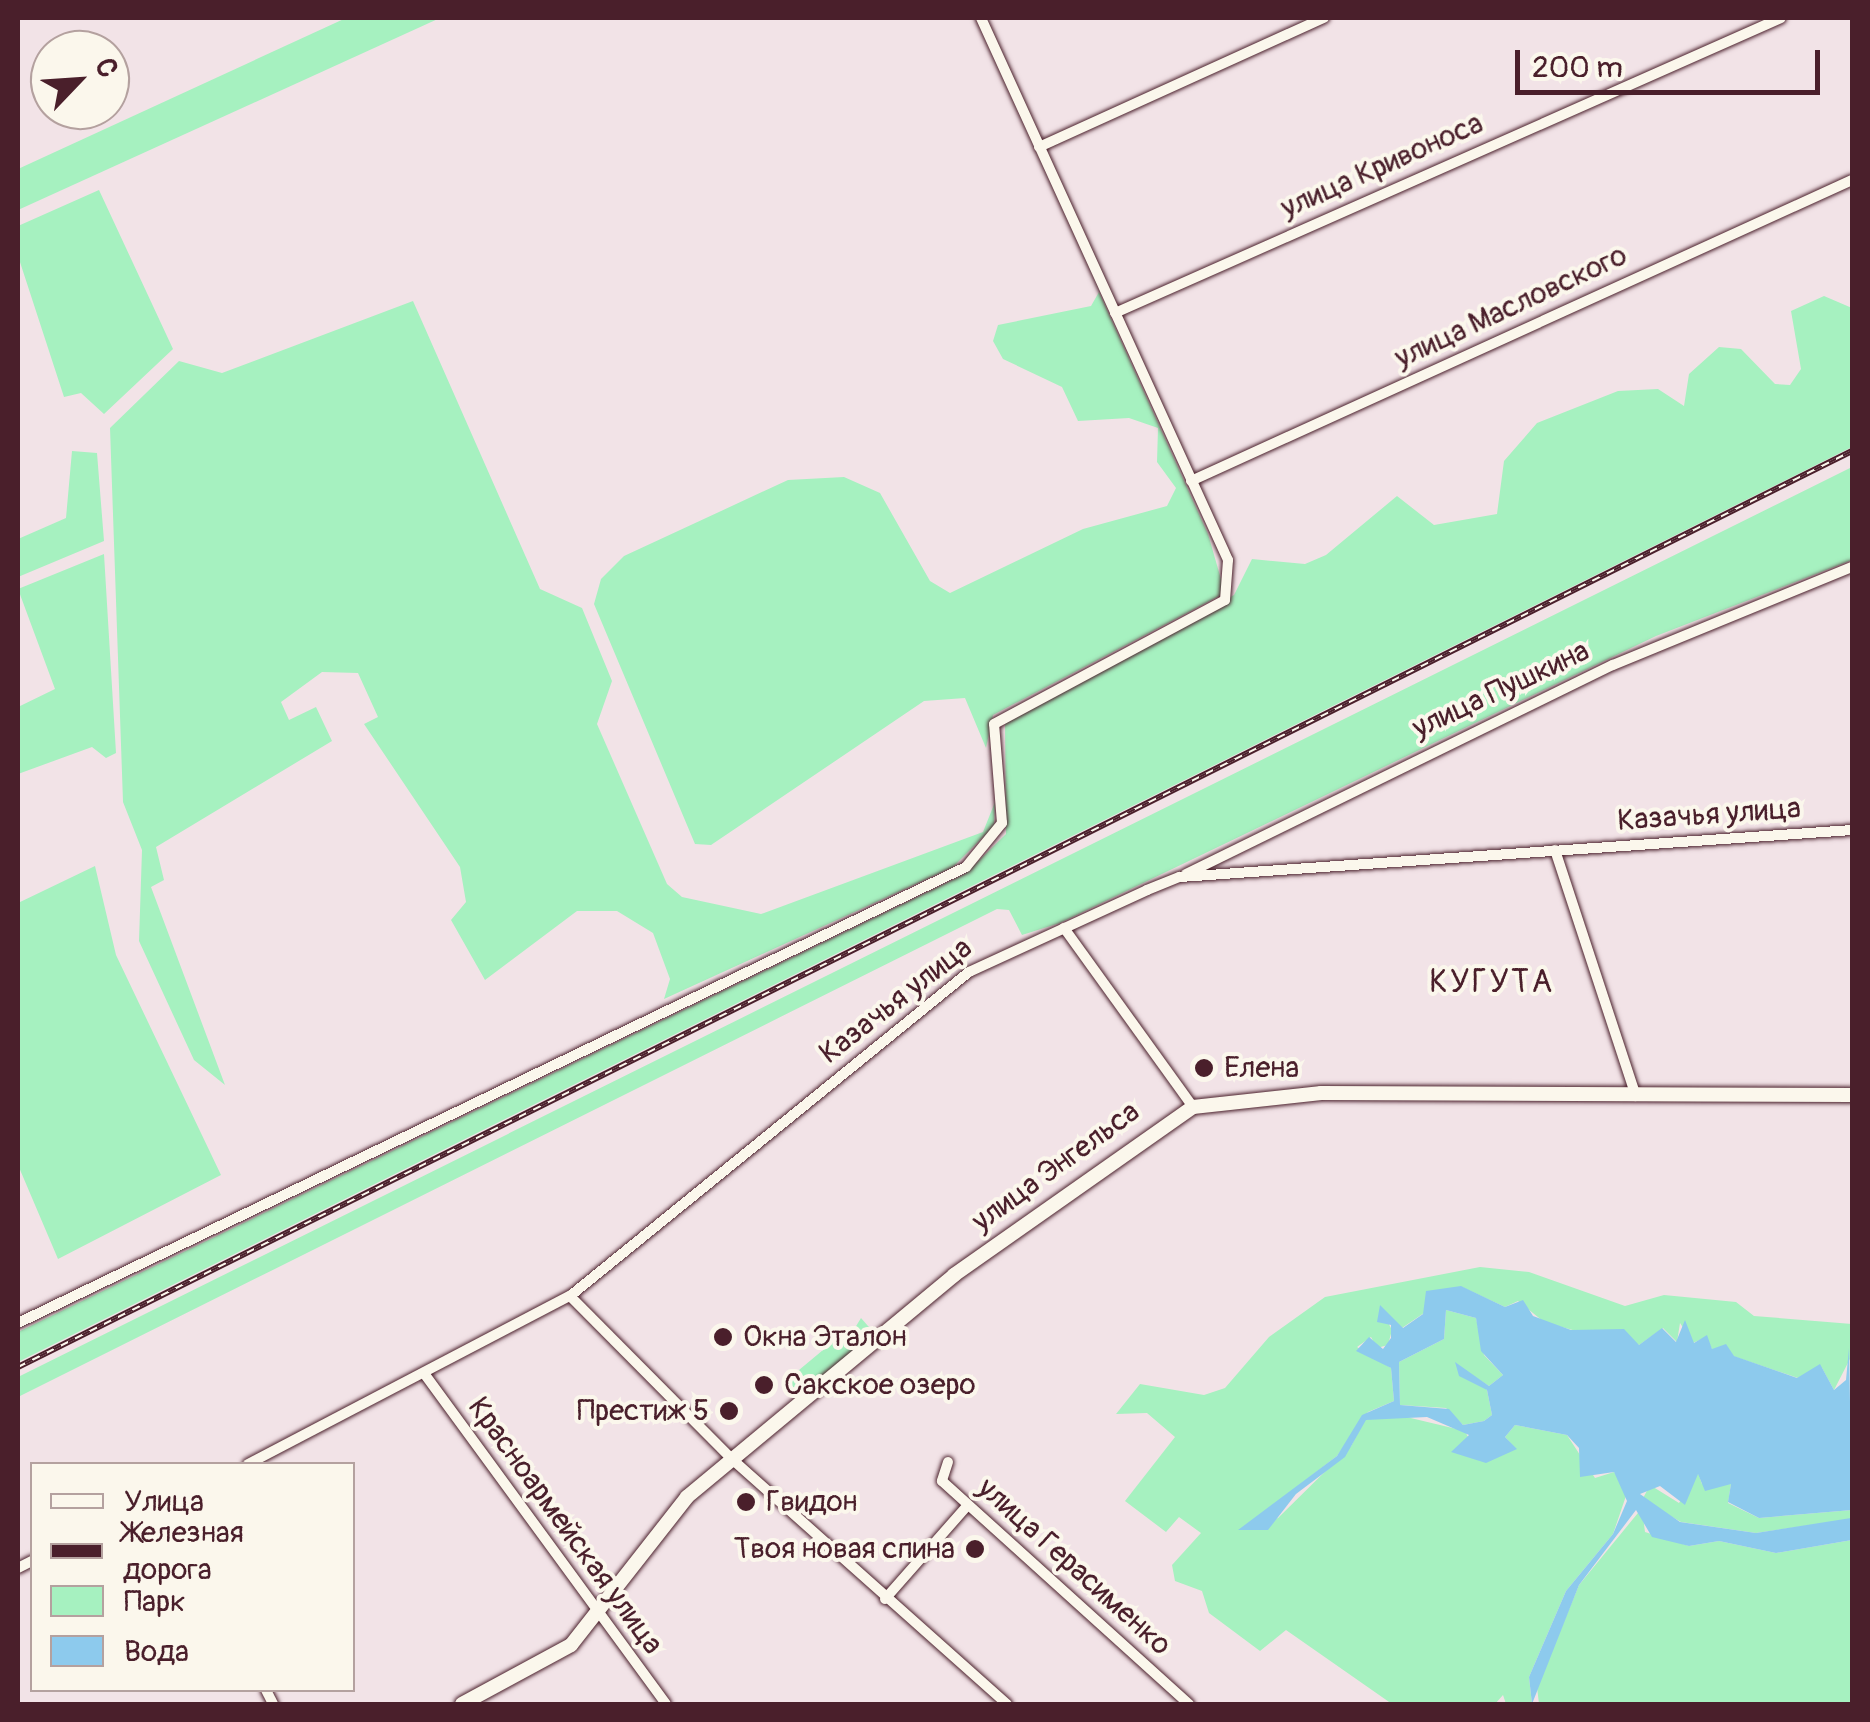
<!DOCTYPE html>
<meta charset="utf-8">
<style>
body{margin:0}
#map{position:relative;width:1870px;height:1722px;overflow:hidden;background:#f2e3e7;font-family:Pangolin,sans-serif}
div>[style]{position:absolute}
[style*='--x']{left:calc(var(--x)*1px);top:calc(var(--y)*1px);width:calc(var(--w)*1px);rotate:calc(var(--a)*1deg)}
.green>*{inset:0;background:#a6f1c0}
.water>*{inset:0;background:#8dcaed}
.roads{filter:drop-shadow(0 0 2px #4a1f2b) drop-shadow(0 0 2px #4a1f2b)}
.street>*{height:10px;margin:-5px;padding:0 5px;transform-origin:5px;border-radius:5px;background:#fbf7ec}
.secondary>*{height:14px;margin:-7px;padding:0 7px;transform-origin:7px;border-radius:7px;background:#fbf7ec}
.rail>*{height:6px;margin-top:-3px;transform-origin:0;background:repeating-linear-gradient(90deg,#fbf7ec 0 8px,#4a1f2b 0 16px);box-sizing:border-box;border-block:2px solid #4a1f2b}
.dots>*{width:28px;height:28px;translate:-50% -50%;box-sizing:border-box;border:5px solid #fbf7ec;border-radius:50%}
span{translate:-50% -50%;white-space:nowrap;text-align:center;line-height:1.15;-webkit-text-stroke:8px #fbf7ec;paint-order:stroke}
.street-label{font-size:30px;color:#4a1f2b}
.poi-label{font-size:30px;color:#4a1f2b}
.left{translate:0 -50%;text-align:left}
.right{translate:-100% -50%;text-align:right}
.neighbourhood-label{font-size:32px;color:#4a1f2b;letter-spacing:2.5px}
.frame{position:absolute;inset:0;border:20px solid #4a1f2b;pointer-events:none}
.legend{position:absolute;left:30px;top:1462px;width:325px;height:230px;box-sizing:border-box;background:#fbf7ec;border:2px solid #b4a19f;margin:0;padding:12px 18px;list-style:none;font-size:30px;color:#4a1f2b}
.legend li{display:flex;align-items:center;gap:20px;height:50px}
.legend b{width:50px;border:2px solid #b4a19f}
.north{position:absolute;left:30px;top:30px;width:100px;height:100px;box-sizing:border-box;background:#fbf7ec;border:2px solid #b4a19f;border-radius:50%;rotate:65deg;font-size:28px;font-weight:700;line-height:40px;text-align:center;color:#4a1f2b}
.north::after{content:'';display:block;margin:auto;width:35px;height:45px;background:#4a1f2b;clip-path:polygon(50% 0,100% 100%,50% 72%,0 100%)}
.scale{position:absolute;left:1515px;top:50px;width:305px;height:45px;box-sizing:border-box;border:5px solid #4a1f2b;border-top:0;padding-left:12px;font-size:30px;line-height:35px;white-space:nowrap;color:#4a1f2b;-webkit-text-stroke:8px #fbf7ec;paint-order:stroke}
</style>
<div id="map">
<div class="green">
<div style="clip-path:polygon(346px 18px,440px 18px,18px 210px,18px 169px)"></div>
<div style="clip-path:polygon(99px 190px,173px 349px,104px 414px,81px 393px,64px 397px,18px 256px,18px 226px)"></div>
<div style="clip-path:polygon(1099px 292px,1208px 534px,1225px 593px,993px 715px,986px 748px,965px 698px,924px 701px,711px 845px,695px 844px,594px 604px,601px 579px,624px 556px,788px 480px,844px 477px,880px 493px,930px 581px,950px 593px,1083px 529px,1167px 506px,1176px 488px,1157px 462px,1158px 428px,1129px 418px,1078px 421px,1062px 387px,1003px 359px,993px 341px,998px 325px,1091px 306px)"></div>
<div style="clip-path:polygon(1824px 296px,1852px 308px,1852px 447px,18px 1362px,18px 1332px,965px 874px,1006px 834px,1005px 722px,1234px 595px,1252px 559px,1305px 564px,1326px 555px,1397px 496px,1434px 525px,1497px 514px,1504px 461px,1537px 423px,1618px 391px,1658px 389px,1684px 406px,1689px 374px,1719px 347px,1741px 349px,1775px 384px,1790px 385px,1801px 369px,1791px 311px)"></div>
<div style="clip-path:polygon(413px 301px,540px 589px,582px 608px,612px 681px,597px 724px,667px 884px,682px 897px,761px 914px,983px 832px,995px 802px,994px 826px,953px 867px,664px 999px,670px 979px,653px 933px,617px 911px,577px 911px,485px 980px,451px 920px,466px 902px,460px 867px,364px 724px,378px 717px,358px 673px,322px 672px,281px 702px,289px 720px,316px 707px,332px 741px,156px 847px,164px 880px,151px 887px,225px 1085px,194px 1060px,139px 941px,142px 850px,123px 802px,110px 428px,179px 361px,222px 373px)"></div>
<div style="clip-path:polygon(72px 451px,97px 453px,104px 541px,18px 577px,18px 539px,66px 518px)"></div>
<div style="clip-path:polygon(1852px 467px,1852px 560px,1656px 636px,1060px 923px,1022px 935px,1009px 910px,997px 909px,18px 1397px,18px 1377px)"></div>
<div style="clip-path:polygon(104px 554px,116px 753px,106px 758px,92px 747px,18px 774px,18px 707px,55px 689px,18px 589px)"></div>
<div style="clip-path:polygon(95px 866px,116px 955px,221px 1175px,58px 1259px,18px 1165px,18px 903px)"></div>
<div style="clip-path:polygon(1480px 1267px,1529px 1272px,1625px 1306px,1664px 1295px,1736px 1302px,1754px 1316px,1852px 1324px,1852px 1355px,1834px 1390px,1822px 1368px,1798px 1378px,1712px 1349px,1706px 1337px,1693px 1343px,1680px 1323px,1677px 1342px,1663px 1328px,1639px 1345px,1617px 1331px,1594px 1336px,1544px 1322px,1518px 1301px,1505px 1307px,1462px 1287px,1402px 1328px,1380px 1307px,1392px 1330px,1388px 1345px,1377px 1348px,1371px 1337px,1357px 1347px,1391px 1368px,1394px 1401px,1368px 1412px,1337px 1456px,1242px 1529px,1278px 1518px,1351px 1446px,1365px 1420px,1394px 1414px,1465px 1431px,1470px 1441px,1459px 1445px,1486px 1462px,1515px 1448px,1505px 1437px,1515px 1425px,1567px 1435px,1595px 1478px,1614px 1472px,1627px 1493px,1613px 1534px,1566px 1591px,1529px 1677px,1532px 1704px,1506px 1704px,1503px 1695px,1495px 1704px,1392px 1704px,1286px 1630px,1260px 1651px,1209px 1613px,1202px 1591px,1175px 1581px,1172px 1565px,1201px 1533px,1179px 1517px,1166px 1532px,1125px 1501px,1175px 1437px,1147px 1413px,1116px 1414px,1140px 1384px,1204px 1395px,1225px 1388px,1269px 1337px,1325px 1297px)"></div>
<div style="clip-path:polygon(1446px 1310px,1476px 1318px,1484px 1355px,1503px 1375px,1489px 1386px,1458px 1366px,1487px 1390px,1492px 1415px,1484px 1421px,1463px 1425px,1446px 1408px,1400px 1405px,1399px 1362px,1444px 1339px)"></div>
<div style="clip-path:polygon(861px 1318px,875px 1334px,801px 1396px,787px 1380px,841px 1335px,847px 1341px)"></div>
<div style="clip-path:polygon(1698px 1473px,1702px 1484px,1731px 1484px,1728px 1503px,1759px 1518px,1852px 1510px,1852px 1519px,1756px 1533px,1681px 1522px,1642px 1500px,1650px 1485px,1679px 1503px)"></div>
<div style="clip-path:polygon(1642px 1508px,1645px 1532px,1689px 1546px,1719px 1541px,1776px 1553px,1852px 1540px,1852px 1704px,1539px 1704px,1537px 1687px,1579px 1585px)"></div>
</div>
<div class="water">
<div style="clip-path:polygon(evenodd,1461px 1286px,1505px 1307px,1523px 1300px,1533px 1316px,1571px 1330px,1624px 1329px,1639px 1345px,1662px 1328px,1676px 1342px,1685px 1320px,1694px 1343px,1707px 1335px,1712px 1349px,1726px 1344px,1734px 1356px,1797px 1378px,1820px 1364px,1834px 1390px,1846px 1380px,1849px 1348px,1852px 1510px,1759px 1518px,1728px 1502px,1731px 1484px,1705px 1491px,1698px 1474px,1685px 1505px,1660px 1486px,1640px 1494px,1680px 1522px,1756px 1533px,1851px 1518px,1852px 1540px,1776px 1553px,1719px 1541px,1689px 1546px,1652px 1537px,1636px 1510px,1579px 1585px,1532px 1704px,1529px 1677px,1566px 1591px,1613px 1534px,1627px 1501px,1614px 1472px,1580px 1477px,1579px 1448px,1567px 1435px,1515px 1425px,1505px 1437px,1517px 1449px,1486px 1463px,1451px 1452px,1469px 1435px,1427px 1417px,1366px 1420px,1345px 1457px,1296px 1494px,1268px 1530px,1238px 1530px,1337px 1456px,1362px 1415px,1394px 1401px,1391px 1368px,1356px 1351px,1369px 1337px,1383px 1349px,1391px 1338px,1391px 1325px,1377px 1322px,1380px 1305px,1403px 1328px,1423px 1314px,1426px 1291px,1461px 1286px,1446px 1310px,1476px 1318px,1481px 1351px,1503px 1375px,1489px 1386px,1455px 1362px,1459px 1376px,1487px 1390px,1492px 1415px,1484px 1421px,1463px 1425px,1449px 1409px,1400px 1405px,1399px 1362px,1444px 1339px,1446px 1310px)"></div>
</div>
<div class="roads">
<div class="street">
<div style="--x:1039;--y:147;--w:313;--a:-24.4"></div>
<div style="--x:1115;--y:313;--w:728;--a:-23.89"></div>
<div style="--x:1191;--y:481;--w:726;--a:-24.48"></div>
<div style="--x:1555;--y:850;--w:259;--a:71.8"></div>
<div style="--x:1186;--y:874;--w:475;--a:-26.1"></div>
<div style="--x:1613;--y:665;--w:258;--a:-22.3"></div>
<div style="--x:1064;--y:928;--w:221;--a:54.2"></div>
<div style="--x:570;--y:1296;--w:231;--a:45.2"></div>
<div style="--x:733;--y:1460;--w:367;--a:41.7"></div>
<div style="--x:18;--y:1323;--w:1052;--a:-25.69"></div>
<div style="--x:966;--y:867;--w:57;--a:-50.7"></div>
<div style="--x:1002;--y:823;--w:99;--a:-94.6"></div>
<div style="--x:994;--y:724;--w:262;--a:-28.2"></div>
<div style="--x:1225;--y:600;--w:40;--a:-85.7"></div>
<div style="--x:1228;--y:560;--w:596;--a:-114.5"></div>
<div style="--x:426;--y:1376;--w:406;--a:53.8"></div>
<div style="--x:948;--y:1462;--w:20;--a:108"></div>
<div style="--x:942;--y:1481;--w:333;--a:42.1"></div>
<div style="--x:248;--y:1464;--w:363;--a:-27.6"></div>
<div style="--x:570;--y:1296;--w:514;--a:-39.08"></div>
<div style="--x:969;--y:972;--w:196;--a:-24.7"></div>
<div style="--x:1147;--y:890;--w:35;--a:-22"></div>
<div style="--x:1180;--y:877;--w:674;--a:-4"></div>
<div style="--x:18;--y:1568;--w:16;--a:-27"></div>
<div style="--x:885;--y:1599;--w:125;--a:-48.6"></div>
<div style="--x:266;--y:1690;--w:16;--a:63"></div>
</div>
<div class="secondary">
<div style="--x:462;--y:1704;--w:124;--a:-28.4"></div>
<div style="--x:571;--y:1645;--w:188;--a:-51.9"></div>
<div style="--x:687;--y:1497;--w:347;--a:-39.7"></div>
<div style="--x:954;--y:1275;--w:292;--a:-35.1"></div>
<div style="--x:1193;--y:1107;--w:129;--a:-6.2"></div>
<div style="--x:1321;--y:1093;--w:531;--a:0.22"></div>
</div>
</div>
<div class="rail">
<div style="--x:18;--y:1367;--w:2050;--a:-26.54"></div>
</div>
<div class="dots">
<div style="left:1204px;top:1068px;background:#4a1f2b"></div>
<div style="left:723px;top:1337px;background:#4a1f2b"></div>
<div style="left:764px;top:1385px;background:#4a1f2b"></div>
<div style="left:729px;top:1411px;background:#4a1f2b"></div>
<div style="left:746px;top:1502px;background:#4a1f2b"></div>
<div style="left:975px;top:1549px;background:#4a1f2b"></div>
</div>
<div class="street-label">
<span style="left:1382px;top:166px;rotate:-24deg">улица Кривоноса</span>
<span style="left:1511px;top:307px;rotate:-25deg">улица Масловского</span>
<span style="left:1501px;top:690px;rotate:-25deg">улица Пушкина</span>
<span style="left:1709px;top:815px;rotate:-4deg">Казачья улица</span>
<span style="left:896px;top:1001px;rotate:-38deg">Казачья улица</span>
<span style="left:1056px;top:1167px;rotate:-36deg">улица Энгельса</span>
<span style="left:565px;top:1526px;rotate:54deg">Красноармейская улица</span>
<span style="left:1074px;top:1567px;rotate:42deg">улица Герасименко</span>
</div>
<div class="poi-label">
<span class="left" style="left:1224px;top:1068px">Елена</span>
<span class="left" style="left:743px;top:1337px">Окна Эталон</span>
<span class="left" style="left:784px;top:1385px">Сакское озеро</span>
<span class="right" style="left:709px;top:1411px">Престиж 5</span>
<span class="left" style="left:766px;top:1502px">Гвидон</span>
<span class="right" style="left:955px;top:1549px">Твоя новая спина</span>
</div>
<div class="neighbourhood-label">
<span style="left:1492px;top:982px">КУГУТА</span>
</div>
<div class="frame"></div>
<ul class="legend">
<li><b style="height:12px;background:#fbf7ec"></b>Улица</li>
<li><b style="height:12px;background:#4a1f2b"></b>Железная дорога</li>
<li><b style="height:28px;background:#a6f1c0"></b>Парк</li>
<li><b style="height:28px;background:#8dcaed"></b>Вода</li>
</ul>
<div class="north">С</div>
<div class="scale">200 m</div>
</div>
